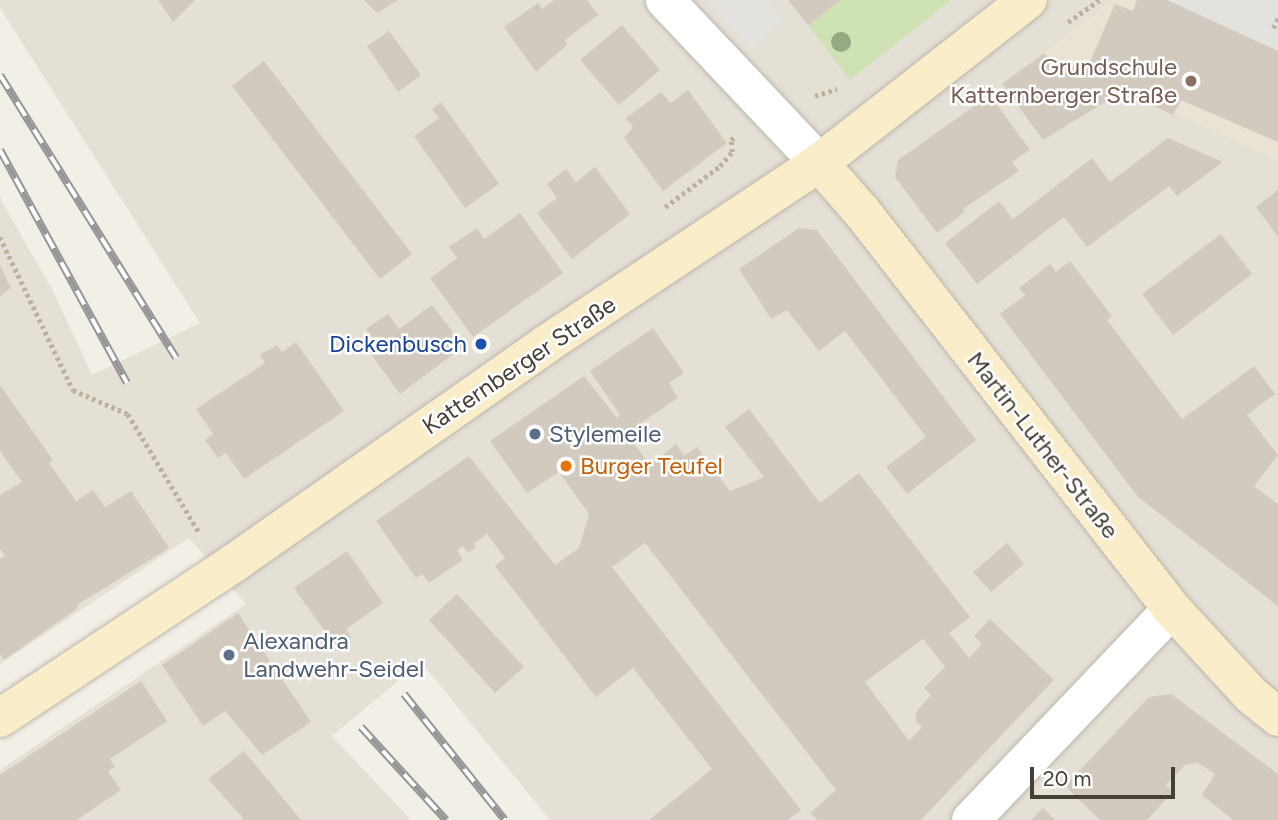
<!DOCTYPE html>
<meta charset="utf-8">
<style>
body{margin:0}
#map{position:relative;width:1278px;height:820px;overflow:hidden;background:#f2efe7;font-family:Figtree,sans-serif}
div>[style]{position:absolute}
[style*='--x']{left:calc(var(--x)*1px);top:calc(var(--y)*1px);width:calc(var(--w)*1px);rotate:calc(var(--a)*1deg)}
.residential>*{inset:0;background:#e5e0d6}
.education>*{inset:0;background:#eae3d3}
.green>*{inset:0;background:#cee2b4}
.parking>*{inset:0;background:#e3e2df}
.building>*{inset:0;background:#d2cabe}
.path>*{height:4.5px;margin-top:-2.25px;transform-origin:0;background:repeating-linear-gradient(90deg,#bdb19e 0 3.5px,transparent 0 7px)}
.roads{filter:drop-shadow(0 0 2px #bcb6ab) drop-shadow(0 0 2px #bcb6ab)}
.street>*{height:38px;margin:-19px;padding:0 19px;transform-origin:19px;border-radius:19px;background:#fff}
.secondary>*{height:38px;margin:-19px;padding:0 19px;transform-origin:19px;border-radius:19px;background:#f9edca}
.rail>*{height:8px;margin-top:-4px;transform-origin:0;background:repeating-linear-gradient(90deg,#fff 0 16px,#969696 0 32px);box-sizing:border-box;border-block:2px solid #969696}
.trees>*{width:20px;height:20px;margin:-10px;border-radius:50%;background:#95a982}
.dots>*{width:19px;height:19px;translate:-50% -50%;box-sizing:border-box;border:4px solid #fff;border-radius:50%}
span{translate:-50% -50%;white-space:nowrap;text-align:center;line-height:1.15;-webkit-text-stroke:5px #fff;paint-order:stroke}
.education-label{font-size:24px;color:#785e54}
.right{translate:-100% -50%;text-align:right}
.transit-label{font-size:24px;color:#164399}
.street-label{font-size:24px;color:#443f37}
.service-label{font-size:24px;color:#4e5e75}
.left{translate:0 -50%;text-align:left}
.food-label{font-size:24px;color:#c56008}
.scale{position:absolute;left:1030px;top:767px;width:145px;height:32px;box-sizing:border-box;border:4px solid #443f37;border-top:0;padding-left:9px;font-size:21px;line-height:24px;white-space:nowrap;color:#443f37;-webkit-text-stroke:5px #fff;paint-order:stroke}
</style>
<div id="map">
<div class="residential">
<div style="clip-path:polygon(0 0,1278px 0,1278px 820px,550px 820px,421px 662px,332px 736px,411px 820px,0 820px,0 770px,246px 604px,189px 538px,0 664px,0 198px,54px 293px,92px 375px,200px 323px,0 8px)"></div>
</div>
<div class="education">
<div style="clip-path:polygon(1113px 0,1278px 0,1278px 160px,1043px 54px)"></div>
</div>
<div class="green">
<div style="clip-path:polygon(841px 0,951px 0,850px 80px,808px 25px)"></div>
</div>
<div class="parking">
<div style="clip-path:polygon(707px 0,766px 0,783px 20px,752px 50px)"></div>
<div style="clip-path:polygon(1167px 0,1278px 0,1278px 51px)"></div>
</div>
<div class="building">
<div style="clip-path:polygon(158px 0,195px 0,173px 22px)"></div>
<div style="clip-path:polygon(364px 0,398px 0,377px 13px)"></div>
<div style="clip-path:polygon(554px 0,587px 0,598px 15px,565px 40px,567px 45px,536px 72px,504px 27px,538px 3px,542px 9px)"></div>
<div style="clip-path:polygon(788px 0,841px 0,808px 25px)"></div>
<div style="clip-path:polygon(1137px 0,1167px 0,1278px 51px,1278px 142px,1181px 100px,1173px 115px,1123px 91px,1043px 140px,1002px 84px,1043px 54px,1086px 71px,1115px 4px,1133px 11px)"></div>
<div style="clip-path:polygon(622px 25px,660px 70px,619px 105px,580px 60px)"></div>
<div style="clip-path:polygon(389px 31px,421px 75px,398px 92px,367px 46px)"></div>
<div style="clip-path:polygon(264px 61px,412px 254px,380px 279px,232px 86px)"></div>
<div style="clip-path:polygon(688px 90px,727px 143px,663px 191px,624px 138px,633px 127px,626px 118px,661px 92px,671px 103px)"></div>
<div style="clip-path:polygon(990px 95px,1030px 150px,1012px 162px,1019px 171px,963px 209px,965px 212px,937px 233px,895px 177px,898px 160px)"></div>
<div style="clip-path:polygon(441px 102px,499px 184px,465px 208px,414px 136px,439px 118px,432px 109px)"></div>
<div style="clip-path:polygon(1168px 138px,1223px 162px,1177px 196px,1169px 186px,1087px 247px,1064px 217px,977px 284px,945px 243px,999px 201px,1013px 219px,1092px 158px,1110px 182px)"></div>
<div style="clip-path:polygon(595px 167px,630px 214px,572px 259px,537px 213px,557px 198px,547px 184px,566px 169px,576px 182px)"></div>
<div style="clip-path:polygon(1278px 190px,1278px 237px,1256px 207px)"></div>
<div style="clip-path:polygon(520px 213px,563px 273px,473px 337px,430px 278px,457px 258px,449px 247px,477px 228px,484px 239px)"></div>
<div style="clip-path:polygon(799px 228px,817px 230px,976px 440px,907px 494px,886px 467px,926px 437px,845px 331px,819px 351px,787px 310px,771px 319px,739px 269px)"></div>
<div style="clip-path:polygon(1221px 234px,1252px 274px,1173px 335px,1142px 294px)"></div>
<div style="clip-path:polygon(1070px 261px,1112px 316px,1107px 320px,1182px 419px,1254px 366px,1275px 394px,1247px 415px,1278px 455px,1254px 486px,1278px 504px,1278px 606px,1138px 497px,1000px 314px,1025px 295px,1019px 288px,1050px 264px,1056px 272px)"></div>
<div style="clip-path:polygon(0 265px,11px 288px,0 296px)"></div>
<div style="clip-path:polygon(432px 305px,464px 346px,400px 394px,368px 350px,377px 344px,366px 329px,388px 314px,399px 329px)"></div>
<div style="clip-path:polygon(evenodd,653px 328px,684px 373px,669px 383px,678px 398px,626px 433px,650px 465px,676px 444px,684px 456px,697px 447px,730px 491px,764px 477px,725px 427px,749px 409px,820px 503px,859px 473px,970px 617px,949px 633px,969px 658px,982px 644px,974px 636px,990px 619px,1054px 680px,921px 820px,818px 820px,810px 813px,836px 790px,645px 543px,612px 567px,801px 810px,788px 820px,649px 820px,712px 769px,633px 668px,596px 697px,495px 566px,505px 558px,487px 534px,473px 544px,476px 547px,468px 553px,463px 546px,457px 550px,463px 560px,429px 583px,422px 574px,416px 578px,376px 521px,469px 456px,555px 565px,579px 548px,589px 514px,559px 472px,527px 493px,490px 441px,584px 376px,617px 418px,620px 415px,590px 371px,653px 328px,923px 639px,945px 667px,924px 688px,931px 695px,916px 712px,916px 721px,922px 727px,909px 741px,865px 682px,923px 639px)"></div>
<div style="clip-path:polygon(296px 342px,344px 411px,244px 479px,226px 453px,218px 458px,205px 440px,213px 434px,196px 409px,265px 363px,260px 355px,277px 345px,282px 352px)"></div>
<div style="clip-path:polygon(0 385px,53px 460px,49px 463px,76px 501px,93px 490px,105px 507px,131px 491px,169px 548px,77px 605px,78px 608px,4px 660px,0 654px,0 559px,5px 556px,0 549px,0 495px,22px 482px,0 451px)"></div>
<div style="clip-path:polygon(1007px 543px,1024px 564px,991px 592px,973px 572px)"></div>
<div style="clip-path:polygon(347px 551px,383px 603px,346px 629px,351px 637px,336px 647px,294px 588px)"></div>
<div style="clip-path:polygon(457px 594px,524px 667px,495px 693px,429px 620px)"></div>
<div style="clip-path:polygon(238px 613px,311px 722px,262px 755px,225px 711px,203px 726px,162px 665px)"></div>
<div style="clip-path:polygon(141px 681px,167px 721px,110px 759px,115px 767px,108px 771px,121px 790px,77px 820px,0 820px,0 775px)"></div>
<div style="clip-path:polygon(1171px 694px,1278px 774px,1278px 820px,1233px 820px,1202px 795px,1215px 774px,1196px 762px,1184px 766px,1166px 785px,1173px 792px,1147px 820px,1100px 820px,1065px 786px,1149px 697px)"></div>
<div style="clip-path:polygon(244px 751px,301px 820px,240px 820px,243px 818px,208px 779px)"></div>
<div style="clip-path:polygon(1043px 808px,1055px 820px,1031px 820px)"></div>
</div>
<div class="path">
<div style="--x:1068;--y:22;--w:38;--a:-35"></div>
<div style="--x:1273;--y:28;--w:11;--a:-63"></div>
<div style="--x:815;--y:96;--w:23;--a:-18"></div>
<div style="--x:665;--y:207;--w:69;--a:-36.7"></div>
<div style="--x:720;--y:166;--w:18;--a:-49"></div>
<div style="--x:732;--y:152;--w:12;--a:-95"></div>
<div style="--x:731;--y:140;--w:4;--a:-45"></div>
<div style="--x:0;--y:237;--w:170;--a:64.5"></div>
<div style="--x:73;--y:390;--w:60;--a:23.6"></div>
<div style="--x:128;--y:414;--w:138;--a:59"></div>
</div>
<div class="roads">
<div class="street">
<div style="--x:665;--y:0;--w:224;--a:46.6"></div>
<div style="--x:971;--y:820;--w:291;--a:-46.4"></div>
</div>
<div class="secondary">
<div style="--x:819;--y:163;--w:65;--a:48.7"></div>
<div style="--x:862;--y:212;--w:504;--a:52.02"></div>
<div style="--x:1172;--y:609;--w:117;--a:47.4"></div>
<div style="--x:1251;--y:695;--w:35;--a:39"></div>
<div style="--x:0;--y:718;--w:281;--a:-33.5"></div>
<div style="--x:234;--y:563;--w:380;--a:-35"></div>
<div style="--x:545;--y:345;--w:329;--a:-33.6"></div>
<div style="--x:819;--y:163;--w:265;--a:-38"></div>
</div>
</div>
<div class="rail">
<div style="--x:0;--y:75;--w:333;--a:58.1"></div>
<div style="--x:0;--y:150;--w:265;--a:61.4"></div>
<div style="--x:404;--y:694;--w:161;--a:51.3"></div>
<div style="--x:361;--y:727;--w:126;--a:47.6"></div>
</div>
<div class="trees">
<div style="left:841px;top:42px"></div>
</div>
<div class="dots">
<div style="left:1191px;top:81px;background:#8d6e63"></div>
<div style="left:481px;top:344px;background:#1a4fb4"></div>
<div style="left:535px;top:434px;background:#5c6f8a"></div>
<div style="left:566px;top:466px;background:#e8710a"></div>
<div style="left:229px;top:655px;background:#5c6f8a"></div>
</div>
<div class="education-label">
<span class="right" style="left:1177px;top:81px">Grundschule<br>Katternberger Straße</span>
</div>
<div class="transit-label">
<span class="right" style="left:467px;top:344px">Dickenbusch</span>
</div>
<div class="street-label">
<span style="left:519px;top:365px;rotate:-34deg">Katternberger Straße</span>
<span style="left:1043px;top:445px;rotate:52deg">Martin-Luther-Straße</span>
</div>
<div class="service-label">
<span class="left" style="left:549px;top:434px">Stylemeile</span>
<span class="left" style="left:243px;top:655px">Alexandra<br>Landwehr-Seidel</span>
</div>
<div class="food-label">
<span class="left" style="left:580px;top:466px">Burger Teufel</span>
</div>
<div class="scale">20 m</div>
</div>
